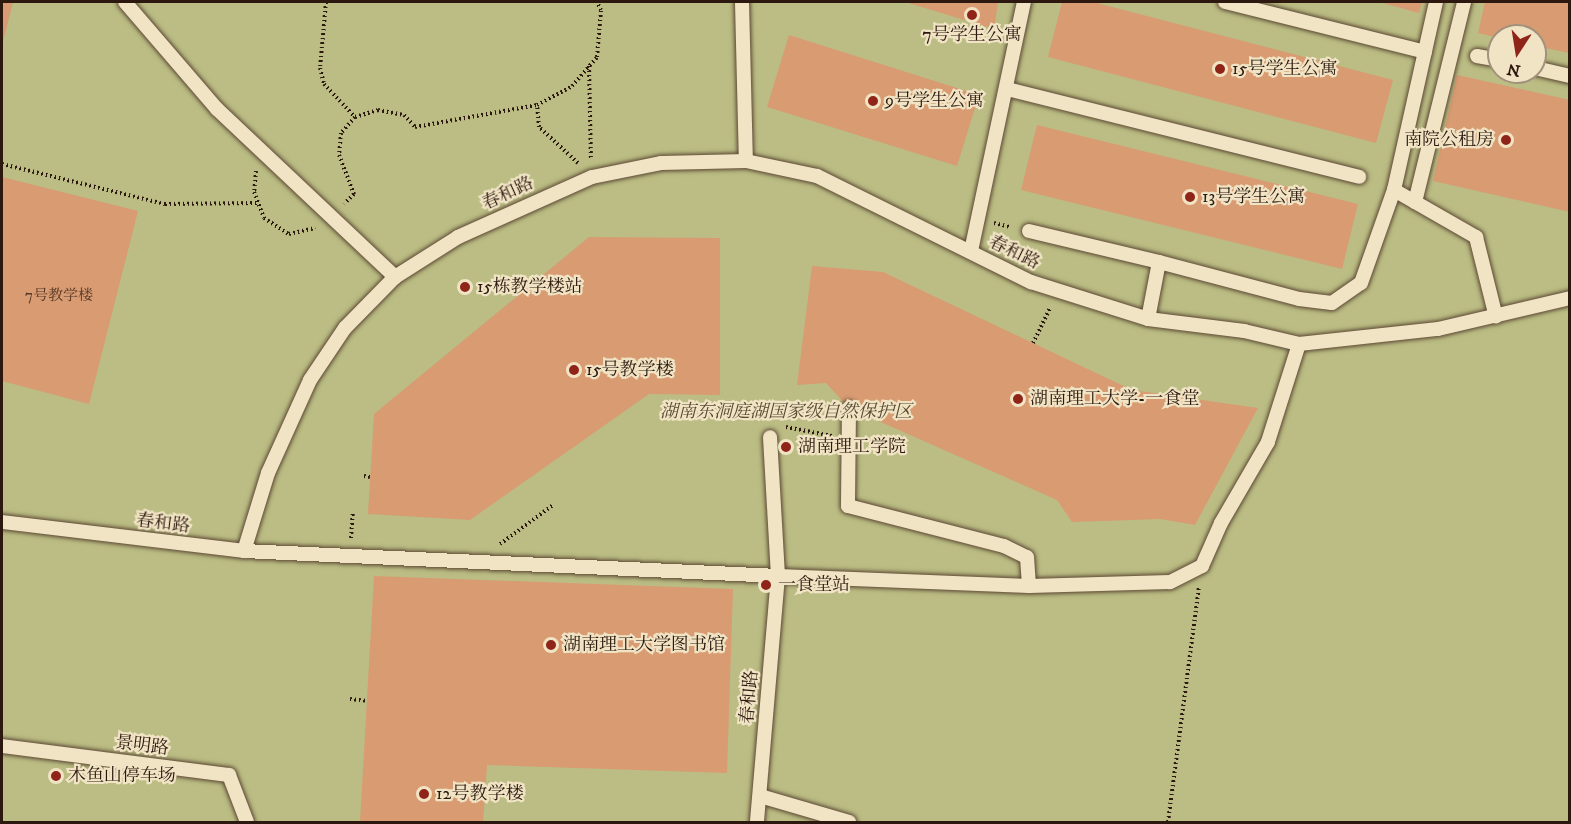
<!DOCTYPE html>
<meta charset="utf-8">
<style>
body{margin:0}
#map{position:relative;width:1571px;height:824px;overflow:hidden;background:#ead6a6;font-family:"IM FELL DW Pica","Noto Serif SC",serif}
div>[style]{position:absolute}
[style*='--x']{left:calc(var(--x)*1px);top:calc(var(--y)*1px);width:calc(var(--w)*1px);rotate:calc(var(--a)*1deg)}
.green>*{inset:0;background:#bbbd84}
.building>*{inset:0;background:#d89b72}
.path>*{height:4px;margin-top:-2px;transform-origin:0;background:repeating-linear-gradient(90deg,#2c180e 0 1.5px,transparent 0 4.5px)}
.roads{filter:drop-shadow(0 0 2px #5c4834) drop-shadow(0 0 2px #5c4834)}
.lane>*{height:14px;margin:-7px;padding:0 7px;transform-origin:7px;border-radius:7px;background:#f1e4c5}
.dots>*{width:16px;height:16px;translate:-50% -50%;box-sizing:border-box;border:3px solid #f1e4c5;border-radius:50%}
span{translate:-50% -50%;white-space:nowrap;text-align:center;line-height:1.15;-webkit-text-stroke:4.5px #f1e4c5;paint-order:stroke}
.number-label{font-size:15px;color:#573927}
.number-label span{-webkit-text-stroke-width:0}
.poi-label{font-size:18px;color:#2c180e}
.left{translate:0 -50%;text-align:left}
.right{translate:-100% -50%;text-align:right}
.street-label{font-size:18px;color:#2c180e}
.park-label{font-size:18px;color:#574a31;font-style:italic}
.frame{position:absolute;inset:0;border:3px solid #2c180e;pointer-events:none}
.north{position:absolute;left:1487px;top:24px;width:60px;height:60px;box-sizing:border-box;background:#f1e4c5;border:2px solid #a2927c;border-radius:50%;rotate:192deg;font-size:16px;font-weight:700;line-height:24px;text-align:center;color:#2c180e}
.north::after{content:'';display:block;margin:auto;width:21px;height:27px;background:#8f2418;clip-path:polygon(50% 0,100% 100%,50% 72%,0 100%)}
</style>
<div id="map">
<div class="green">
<div style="clip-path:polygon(evenodd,2px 2px,1569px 2px,1569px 822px,2px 822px,2px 2px,1499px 36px,1535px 36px,1535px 72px,1499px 72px,1499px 36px)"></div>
</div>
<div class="building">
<div style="clip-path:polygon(2px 2px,13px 2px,2px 46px)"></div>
<div style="clip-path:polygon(905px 2px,998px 2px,994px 29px)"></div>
<div style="clip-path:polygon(1062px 2px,1093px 2px,1393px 80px,1376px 143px,1048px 57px)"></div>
<div style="clip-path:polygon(1379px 2px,1422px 2px,1419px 13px)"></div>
<div style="clip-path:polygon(1485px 2px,1570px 2px,1570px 53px,1535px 46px,1535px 36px,1499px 38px,1478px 33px)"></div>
<div style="clip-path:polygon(789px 35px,979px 95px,957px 166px,767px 107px)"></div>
<div style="clip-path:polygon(1457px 75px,1570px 100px,1570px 212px,1433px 181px)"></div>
<div style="clip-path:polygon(1037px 125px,1358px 204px,1342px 269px,1021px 190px)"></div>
<div style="clip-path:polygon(2px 177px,138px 211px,89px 404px,2px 381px)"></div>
<div style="clip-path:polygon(589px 237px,720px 238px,720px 395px,649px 394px,470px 520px,368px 514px,374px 414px)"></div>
<div style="clip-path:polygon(812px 266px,883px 272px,1132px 390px,1258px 408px,1195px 525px,1160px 519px,1072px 522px,1057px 500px,849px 408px,826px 383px,797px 385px)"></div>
<div style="clip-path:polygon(374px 576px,733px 589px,727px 773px,487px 765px,483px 822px,360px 822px)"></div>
</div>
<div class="path">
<div style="--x:326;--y:2;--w:66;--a:95.2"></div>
<div style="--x:320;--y:68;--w:16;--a:76"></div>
<div style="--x:324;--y:84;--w:45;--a:46.8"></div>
<div style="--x:355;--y:117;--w:21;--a:131"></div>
<div style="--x:341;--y:133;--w:22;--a:95"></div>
<div style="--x:339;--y:155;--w:42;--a:69"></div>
<div style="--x:354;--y:194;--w:14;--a:135"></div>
<div style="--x:589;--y:66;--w:92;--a:88.8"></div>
<div style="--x:355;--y:117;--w:24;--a:-17"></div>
<div style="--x:378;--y:110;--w:26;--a:11"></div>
<div style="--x:404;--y:115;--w:16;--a:47"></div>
<div style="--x:415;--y:127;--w:124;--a:-10.2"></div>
<div style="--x:578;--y:163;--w:53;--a:-137.3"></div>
<div style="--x:539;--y:127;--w:22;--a:-95"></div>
<div style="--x:537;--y:105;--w:40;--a:-28"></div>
<div style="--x:572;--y:86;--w:38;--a:-49"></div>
<div style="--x:597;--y:57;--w:47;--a:-85.1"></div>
<div style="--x:601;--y:10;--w:9;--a:-117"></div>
<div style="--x:2;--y:164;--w:168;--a:13.8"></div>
<div style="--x:165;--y:204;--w:94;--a:-0.6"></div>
<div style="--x:256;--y:171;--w:21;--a:95"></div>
<div style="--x:254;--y:192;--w:28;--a:69"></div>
<div style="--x:264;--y:218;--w:30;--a:33"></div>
<div style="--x:289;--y:234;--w:27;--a:-13"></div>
<div style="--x:994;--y:223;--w:16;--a:14"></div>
<div style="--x:1033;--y:343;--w:39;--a:-64"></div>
<div style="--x:786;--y:427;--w:47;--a:11.1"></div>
<div style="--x:364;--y:476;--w:6;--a:9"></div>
<div style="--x:351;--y:538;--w:26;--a:-86"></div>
<div style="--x:500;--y:544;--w:66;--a:-36.3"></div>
<div style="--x:350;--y:699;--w:18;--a:6"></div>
<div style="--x:1168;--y:822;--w:236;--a:-82.5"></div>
</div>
<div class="roads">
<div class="lane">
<div style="--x:125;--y:2;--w:141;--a:49.3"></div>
<div style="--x:217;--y:109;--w:245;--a:43.3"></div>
<div style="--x:742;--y:2;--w:159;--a:88.6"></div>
<div style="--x:1225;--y:2;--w:206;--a:14"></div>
<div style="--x:1436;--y:2;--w:193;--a:102.6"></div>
<div style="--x:1394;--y:190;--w:95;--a:29.8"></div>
<div style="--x:1476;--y:237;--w:82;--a:76"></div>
<div style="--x:1477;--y:56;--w:22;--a:10"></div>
<div style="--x:1535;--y:68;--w:36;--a:13"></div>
<div style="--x:1007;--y:89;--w:363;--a:14"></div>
<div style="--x:1415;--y:202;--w:206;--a:-76.2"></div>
<div style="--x:1029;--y:231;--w:134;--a:13.4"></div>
<div style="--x:971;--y:251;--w:255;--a:-78"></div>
<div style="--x:1148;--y:319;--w:58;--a:-79.1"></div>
<div style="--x:1159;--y:262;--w:145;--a:14.8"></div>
<div style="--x:1299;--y:299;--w:33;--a:7"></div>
<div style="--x:1332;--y:303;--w:35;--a:-35"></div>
<div style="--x:1361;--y:283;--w:99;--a:-70.5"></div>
<div style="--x:1299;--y:344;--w:140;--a:-6.2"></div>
<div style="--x:1438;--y:329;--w:136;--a:-13.2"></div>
<div style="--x:849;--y:408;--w:98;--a:90.6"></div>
<div style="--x:848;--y:506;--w:161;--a:14.4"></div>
<div style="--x:1004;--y:546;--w:25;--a:26"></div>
<div style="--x:1027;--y:557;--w:29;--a:86"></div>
<div style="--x:2;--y:522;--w:244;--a:6.8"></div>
<div style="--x:244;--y:551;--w:82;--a:-72.9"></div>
<div style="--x:268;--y:473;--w:102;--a:-65.7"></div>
<div style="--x:310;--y:380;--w:63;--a:-56.1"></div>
<div style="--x:345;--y:328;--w:71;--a:-45.6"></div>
<div style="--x:395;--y:277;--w:75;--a:-32.4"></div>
<div style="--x:458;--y:237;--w:147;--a:-24.1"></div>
<div style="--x:592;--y:177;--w:70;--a:-11.5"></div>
<div style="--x:661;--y:163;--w:85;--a:-1.3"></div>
<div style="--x:746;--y:161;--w:73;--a:11.9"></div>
<div style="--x:817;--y:176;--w:239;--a:26.4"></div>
<div style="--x:1031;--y:282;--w:123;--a:17.5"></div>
<div style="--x:1148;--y:319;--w:97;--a:7.1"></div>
<div style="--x:1244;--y:331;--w:57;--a:13.3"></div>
<div style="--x:1299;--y:344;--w:103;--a:107.6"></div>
<div style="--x:1268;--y:442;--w:94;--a:120.1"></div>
<div style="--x:1221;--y:523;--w:47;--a:113.8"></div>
<div style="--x:1202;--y:566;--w:36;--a:153"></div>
<div style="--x:1170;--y:582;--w:141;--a:178.4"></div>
<div style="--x:1029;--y:586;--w:251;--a:-177.7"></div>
<div style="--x:778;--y:576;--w:247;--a:94.9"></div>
<div style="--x:244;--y:551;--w:535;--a:2.68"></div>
<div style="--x:778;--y:576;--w:139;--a:-93.3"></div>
<div style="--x:2;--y:746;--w:229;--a:7.3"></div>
<div style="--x:229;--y:775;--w:50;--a:69"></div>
<div style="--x:760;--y:796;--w:93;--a:16.3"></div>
</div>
</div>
<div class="dots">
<div style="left:972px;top:15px;background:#8f2418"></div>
<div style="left:1220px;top:69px;background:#8f2418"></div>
<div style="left:873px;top:101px;background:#8f2418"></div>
<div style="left:1506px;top:140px;background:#8f2418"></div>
<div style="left:1190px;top:197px;background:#8f2418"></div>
<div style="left:465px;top:287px;background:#8f2418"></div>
<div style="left:574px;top:370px;background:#8f2418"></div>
<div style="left:1018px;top:399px;background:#8f2418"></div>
<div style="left:786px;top:447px;background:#8f2418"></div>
<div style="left:766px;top:585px;background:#8f2418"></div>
<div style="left:551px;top:645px;background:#8f2418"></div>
<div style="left:56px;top:776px;background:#8f2418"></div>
<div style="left:424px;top:794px;background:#8f2418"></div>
</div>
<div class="number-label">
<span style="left:59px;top:296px">7号教学楼</span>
</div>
<div class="poi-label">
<span style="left:972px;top:35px">7号学生公寓</span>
<span class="left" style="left:1232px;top:69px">15号学生公寓</span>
<span class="left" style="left:885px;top:101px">9号学生公寓</span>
<span class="right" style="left:1494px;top:140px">南院公租房</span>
<span class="left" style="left:1202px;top:197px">13号学生公寓</span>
<span class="left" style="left:477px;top:287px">15栋教学楼站</span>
<span class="left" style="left:586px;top:370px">15号教学楼</span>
<span class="left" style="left:1030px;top:399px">湖南理工大学-一食堂</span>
<span class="left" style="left:798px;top:447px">湖南理工学院</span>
<span class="left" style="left:778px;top:585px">一食堂站</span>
<span class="left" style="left:563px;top:645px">湖南理工大学图书馆</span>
<span class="left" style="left:68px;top:776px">木鱼山停车场</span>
<span class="left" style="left:436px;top:794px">12号教学楼</span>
</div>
<div class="street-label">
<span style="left:508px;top:194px;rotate:-25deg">春和路</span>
<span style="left:1014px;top:253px;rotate:26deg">春和路</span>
<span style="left:163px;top:524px;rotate:7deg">春和路</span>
<span style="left:750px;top:697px;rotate:-85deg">春和路</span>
<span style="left:142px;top:746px;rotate:7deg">景明路</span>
</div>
<div class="park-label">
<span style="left:786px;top:412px">湖南东洞庭湖国家级自然保护区</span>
</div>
<div class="frame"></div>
<div class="north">N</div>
</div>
